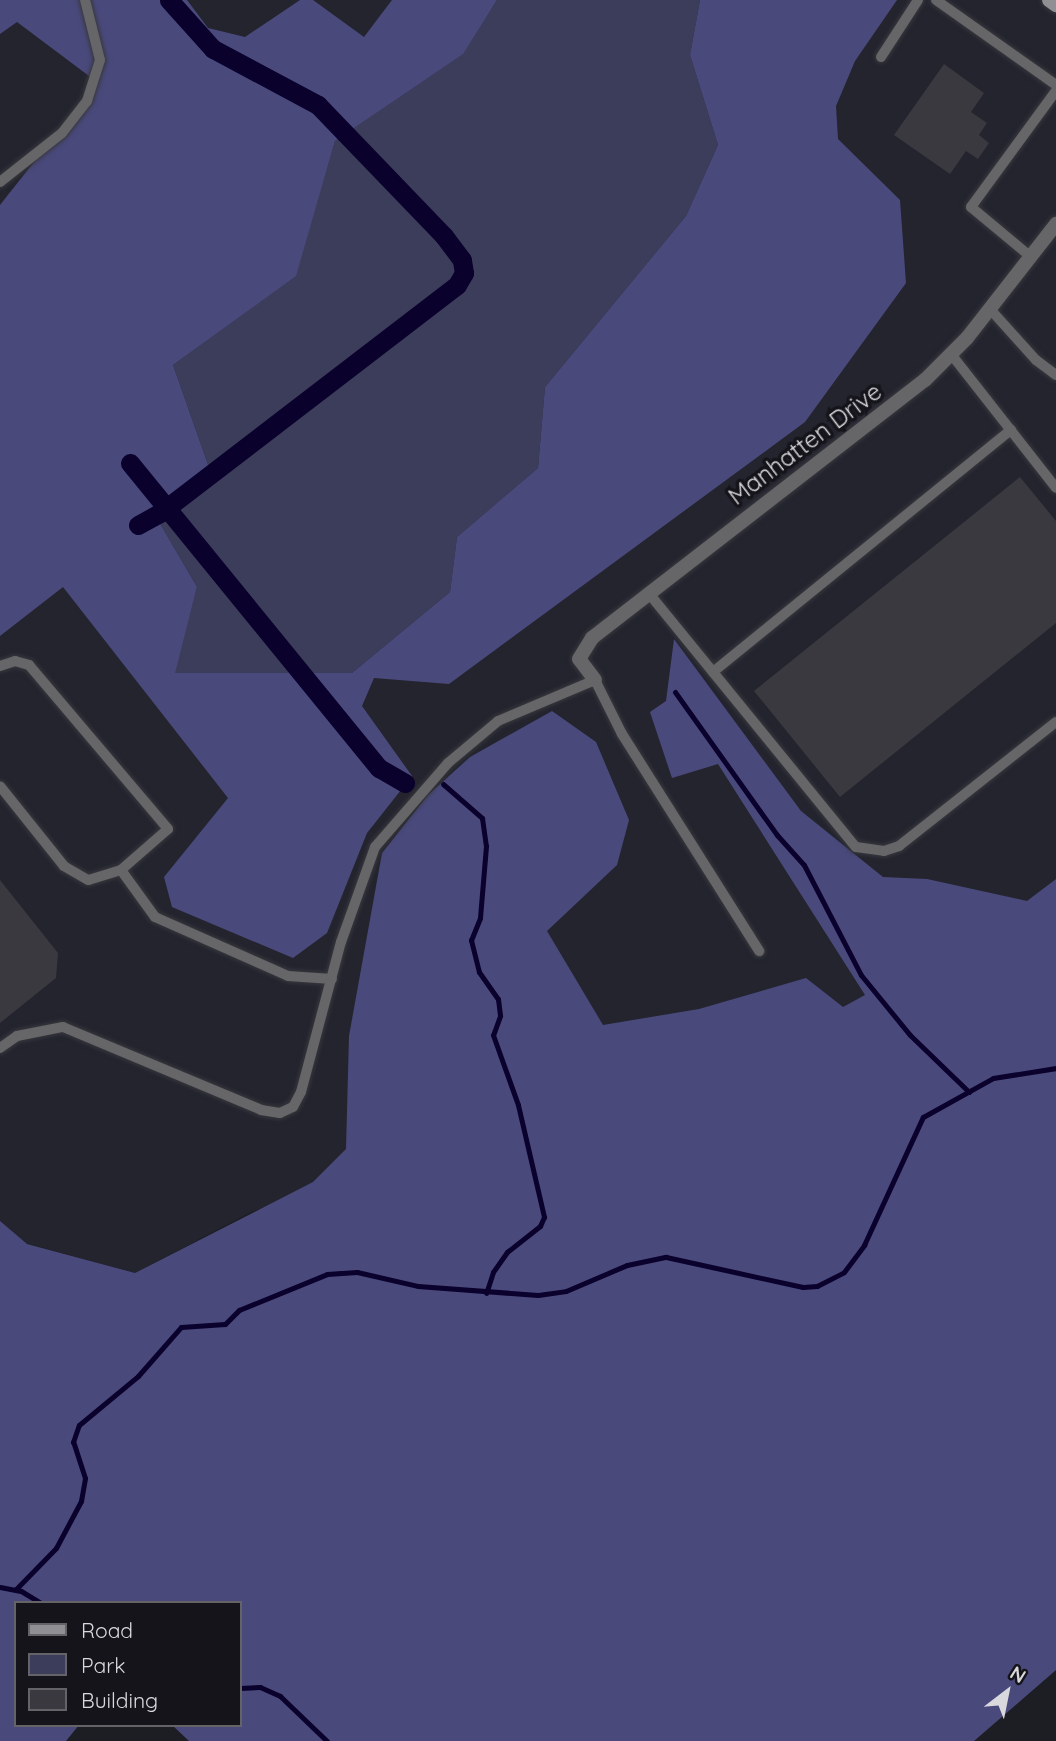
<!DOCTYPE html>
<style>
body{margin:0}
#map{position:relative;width:1056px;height:1741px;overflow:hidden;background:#1d1e23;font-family:Quicksand,sans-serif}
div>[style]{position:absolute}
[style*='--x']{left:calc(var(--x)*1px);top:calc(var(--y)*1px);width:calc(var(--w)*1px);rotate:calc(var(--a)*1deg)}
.built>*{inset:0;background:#24242f}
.green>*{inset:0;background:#3c3c5b}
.forest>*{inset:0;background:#4a497c}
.stream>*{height:5px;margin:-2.5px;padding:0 2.5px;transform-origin:2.5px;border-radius:2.5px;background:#0a012c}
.canal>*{height:19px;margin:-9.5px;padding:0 9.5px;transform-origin:9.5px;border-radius:9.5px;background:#0a012c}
.building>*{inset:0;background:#39393f}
.roads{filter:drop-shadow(0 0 2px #37383d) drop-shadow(0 0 2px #37383d)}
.lane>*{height:10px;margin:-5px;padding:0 5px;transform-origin:5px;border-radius:5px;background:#666669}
.street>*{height:14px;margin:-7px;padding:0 7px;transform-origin:7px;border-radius:7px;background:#666669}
.secondary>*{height:14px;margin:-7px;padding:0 7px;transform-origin:7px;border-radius:7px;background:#8f8f94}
span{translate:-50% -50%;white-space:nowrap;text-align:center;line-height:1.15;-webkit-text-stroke:7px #14141a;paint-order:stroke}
.street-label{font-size:24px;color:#d9d9dd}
.legend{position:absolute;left:14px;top:1601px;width:228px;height:126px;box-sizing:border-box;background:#14141a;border:2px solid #636368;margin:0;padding:9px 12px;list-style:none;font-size:21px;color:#d9d9dd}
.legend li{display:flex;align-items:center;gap:14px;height:35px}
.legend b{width:35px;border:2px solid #636368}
.north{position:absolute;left:972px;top:1657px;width:70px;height:70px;-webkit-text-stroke:5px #14141a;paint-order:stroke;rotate:32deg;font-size:19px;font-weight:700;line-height:28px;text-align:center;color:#d9d9dd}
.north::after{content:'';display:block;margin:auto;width:24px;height:32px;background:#d9d9dd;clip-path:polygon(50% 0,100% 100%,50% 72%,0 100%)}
</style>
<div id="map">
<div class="built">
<div style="clip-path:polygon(0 0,1056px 0,1056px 879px,909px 996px,253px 1211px,135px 1273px,0 1236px)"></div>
</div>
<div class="green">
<div style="clip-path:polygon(497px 0,700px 0,690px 55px,718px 145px,686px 216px,545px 387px,538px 468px,457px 537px,450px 592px,352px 673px,174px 673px,197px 587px,155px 515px,212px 476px,173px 365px,295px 276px,335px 141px,462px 54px)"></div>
</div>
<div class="forest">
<div style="clip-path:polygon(0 0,187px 0,208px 28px,245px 37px,300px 0,313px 0,364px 37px,392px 0,497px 0,463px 54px,335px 141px,296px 276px,173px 365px,212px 476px,155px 515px,197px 587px,175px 673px,352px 673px,450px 592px,457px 537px,538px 468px,545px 387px,686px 216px,718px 145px,690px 55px,700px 0,897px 0,855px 61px,836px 106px,838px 139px,900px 200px,906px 283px,805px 422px,449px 684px,374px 678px,362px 706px,412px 776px,367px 833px,327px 933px,293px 958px,172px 907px,164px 877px,228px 798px,63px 587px,0 636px,0 205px,97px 82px,17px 22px,0 34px)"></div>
<div style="clip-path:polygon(674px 639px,801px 811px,883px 877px,927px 879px,1027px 901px,1056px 879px,1056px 1670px,974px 1741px,189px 1741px,172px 1725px,240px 1725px,240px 1603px,16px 1603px,16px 1725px,79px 1725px,66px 1741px,0 1741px,0 1221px,27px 1244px,135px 1273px,313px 1182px,346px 1149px,349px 1036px,382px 853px,428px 795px,470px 757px,552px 711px,596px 742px,629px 820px,617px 865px,547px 931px,603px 1025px,699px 1009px,806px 978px,843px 1007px,865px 995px,718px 764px,672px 778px,650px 712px,666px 701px)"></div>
</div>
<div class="stream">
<div style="--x:675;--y:692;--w:176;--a:54.5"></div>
<div style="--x:777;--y:835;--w:40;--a:48"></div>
<div style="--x:804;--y:865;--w:124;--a:62.6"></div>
<div style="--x:861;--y:975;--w:77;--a:50.8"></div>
<div style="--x:910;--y:1035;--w:82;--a:44"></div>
<div style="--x:443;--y:784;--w:52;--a:41.1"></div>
<div style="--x:482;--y:818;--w:28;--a:82"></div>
<div style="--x:486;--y:846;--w:72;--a:94.8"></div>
<div style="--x:480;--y:918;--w:24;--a:112"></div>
<div style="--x:471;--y:940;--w:33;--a:76"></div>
<div style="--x:479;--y:972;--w:33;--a:55"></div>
<div style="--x:498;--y:999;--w:17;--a:83"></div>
<div style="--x:500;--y:1016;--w:20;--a:110"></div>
<div style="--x:493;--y:1035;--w:74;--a:70.3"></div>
<div style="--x:518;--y:1105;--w:115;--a:76.9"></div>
<div style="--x:544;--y:1217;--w:10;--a:114"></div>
<div style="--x:540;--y:1226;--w:42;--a:141.8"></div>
<div style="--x:507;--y:1252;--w:24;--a:125"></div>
<div style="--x:493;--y:1272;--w:22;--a:108"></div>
<div style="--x:0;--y:1587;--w:21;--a:11"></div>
<div style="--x:21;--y:1591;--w:23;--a:31"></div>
<div style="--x:16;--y:1589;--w:57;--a:-45.7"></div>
<div style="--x:56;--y:1548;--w:53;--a:-62"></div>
<div style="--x:81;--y:1501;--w:23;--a:-80"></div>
<div style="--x:85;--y:1478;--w:38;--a:-108"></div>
<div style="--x:73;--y:1442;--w:18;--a:-71"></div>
<div style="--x:79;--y:1425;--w:77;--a:-39.7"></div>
<div style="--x:138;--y:1376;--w:65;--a:-48.7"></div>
<div style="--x:181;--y:1327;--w:44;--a:-3.9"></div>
<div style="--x:225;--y:1324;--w:20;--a:-45"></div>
<div style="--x:239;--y:1310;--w:95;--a:-22.2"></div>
<div style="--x:327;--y:1274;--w:30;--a:-4"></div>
<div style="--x:357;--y:1272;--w:63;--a:12.9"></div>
<div style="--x:418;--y:1286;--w:120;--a:4.3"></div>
<div style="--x:538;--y:1295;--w:28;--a:-8"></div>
<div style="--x:566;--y:1291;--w:66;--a:-23.1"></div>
<div style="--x:627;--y:1265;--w:40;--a:-12"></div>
<div style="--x:666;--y:1257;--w:140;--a:12.4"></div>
<div style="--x:803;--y:1287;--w:14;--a:-4"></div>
<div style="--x:817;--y:1286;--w:30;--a:-27"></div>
<div style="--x:844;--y:1272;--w:34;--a:-53"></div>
<div style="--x:864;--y:1245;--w:141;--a:-65.3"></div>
<div style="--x:923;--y:1117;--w:80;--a:-29.1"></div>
<div style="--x:993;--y:1078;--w:64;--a:-9"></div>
<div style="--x:240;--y:1688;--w:20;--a:-3"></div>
<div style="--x:260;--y:1687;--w:22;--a:24"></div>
<div style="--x:280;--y:1696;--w:65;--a:43.8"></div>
</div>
<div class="canal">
<div style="--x:130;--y:463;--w:394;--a:50.8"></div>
<div style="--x:379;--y:768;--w:30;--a:30"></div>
<div style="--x:138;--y:525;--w:25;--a:-29"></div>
<div style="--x:160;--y:513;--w:374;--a:-37.5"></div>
<div style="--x:457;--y:285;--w:14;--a:-60"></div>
<div style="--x:464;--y:273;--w:13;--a:-99"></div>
<div style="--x:462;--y:260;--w:30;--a:-127"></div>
<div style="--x:444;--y:236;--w:182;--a:-133.9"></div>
<div style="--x:318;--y:105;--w:119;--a:-151.9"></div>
<div style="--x:213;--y:49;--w:66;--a:-131.9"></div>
</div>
<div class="building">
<div style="clip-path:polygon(944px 64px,984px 93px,971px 112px,987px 123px,979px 135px,989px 143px,978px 159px,966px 151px,950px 174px,894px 135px)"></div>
<div style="clip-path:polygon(1020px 477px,1056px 521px,1056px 623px,840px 797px,754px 691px)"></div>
<div style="clip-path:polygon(0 880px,58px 953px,56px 978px,0 1023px)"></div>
</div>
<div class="roads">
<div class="lane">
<div style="--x:936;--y:0;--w:147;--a:35.3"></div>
<div style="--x:881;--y:57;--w:68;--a:-57"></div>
<div style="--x:0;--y:182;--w:79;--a:-38.3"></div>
<div style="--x:62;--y:133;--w:41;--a:-52"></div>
<div style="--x:87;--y:101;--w:43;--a:-72.4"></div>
<div style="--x:100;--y:60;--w:62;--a:-104"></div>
<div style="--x:1031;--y:257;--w:78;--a:-140.2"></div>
<div style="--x:971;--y:207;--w:144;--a:-53.8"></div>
<div style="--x:990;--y:309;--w:69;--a:48"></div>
<div style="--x:1036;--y:360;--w:25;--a:37"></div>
<div style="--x:951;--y:354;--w:170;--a:51.9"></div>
<div style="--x:651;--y:596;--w:324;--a:50.8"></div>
<div style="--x:856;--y:847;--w:28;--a:8"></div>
<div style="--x:884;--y:851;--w:16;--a:-18"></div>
<div style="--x:899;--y:846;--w:200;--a:-38.3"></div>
<div style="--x:0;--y:666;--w:16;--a:-18"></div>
<div style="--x:15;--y:661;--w:15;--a:16"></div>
<div style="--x:29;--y:665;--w:215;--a:49.7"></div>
<div style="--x:168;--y:829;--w:62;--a:138.9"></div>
<div style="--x:121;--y:870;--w:34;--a:163"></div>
<div style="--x:88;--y:880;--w:28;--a:-150"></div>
<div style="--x:64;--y:866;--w:102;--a:-128.7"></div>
<div style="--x:713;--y:672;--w:384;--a:-39.1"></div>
<div style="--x:121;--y:870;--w:58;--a:54.1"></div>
<div style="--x:155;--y:917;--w:145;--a:23.9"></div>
<div style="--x:288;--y:976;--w:44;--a:3.9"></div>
<div style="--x:0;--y:1048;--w:21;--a:-35"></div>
<div style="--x:17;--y:1036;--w:47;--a:-11.1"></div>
<div style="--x:63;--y:1027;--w:215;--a:22.7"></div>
<div style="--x:261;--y:1110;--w:19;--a:9"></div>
<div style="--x:280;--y:1113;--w:14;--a:-25"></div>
<div style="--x:293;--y:1107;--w:17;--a:-62"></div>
<div style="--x:301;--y:1092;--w:155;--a:-75.1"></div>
<div style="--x:341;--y:942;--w:101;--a:-70.3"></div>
<div style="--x:375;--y:847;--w:111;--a:-49"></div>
<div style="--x:448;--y:763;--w:65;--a:-40"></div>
<div style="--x:498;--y:721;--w:105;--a:-22.9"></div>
<div style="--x:595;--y:680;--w:60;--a:63.4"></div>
<div style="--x:622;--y:734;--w:257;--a:57.7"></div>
</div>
<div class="street">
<div style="--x:595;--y:680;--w:26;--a:-127"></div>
<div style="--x:579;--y:659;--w:25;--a:-58"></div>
<div style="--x:592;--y:638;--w:421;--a:-37.8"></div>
<div style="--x:925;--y:380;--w:59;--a:-45"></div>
<div style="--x:967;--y:338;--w:145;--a:-52"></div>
</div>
<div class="secondary">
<div style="--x:1049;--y:0;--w:9;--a:36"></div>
</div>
</div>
<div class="street-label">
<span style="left:805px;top:444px;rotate:-37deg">Manhatten Drive</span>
</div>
<ul class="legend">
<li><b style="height:9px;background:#8f8f94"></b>Road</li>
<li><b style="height:19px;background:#3c3c5b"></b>Park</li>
<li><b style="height:19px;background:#39393f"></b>Building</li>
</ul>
<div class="north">N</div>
</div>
